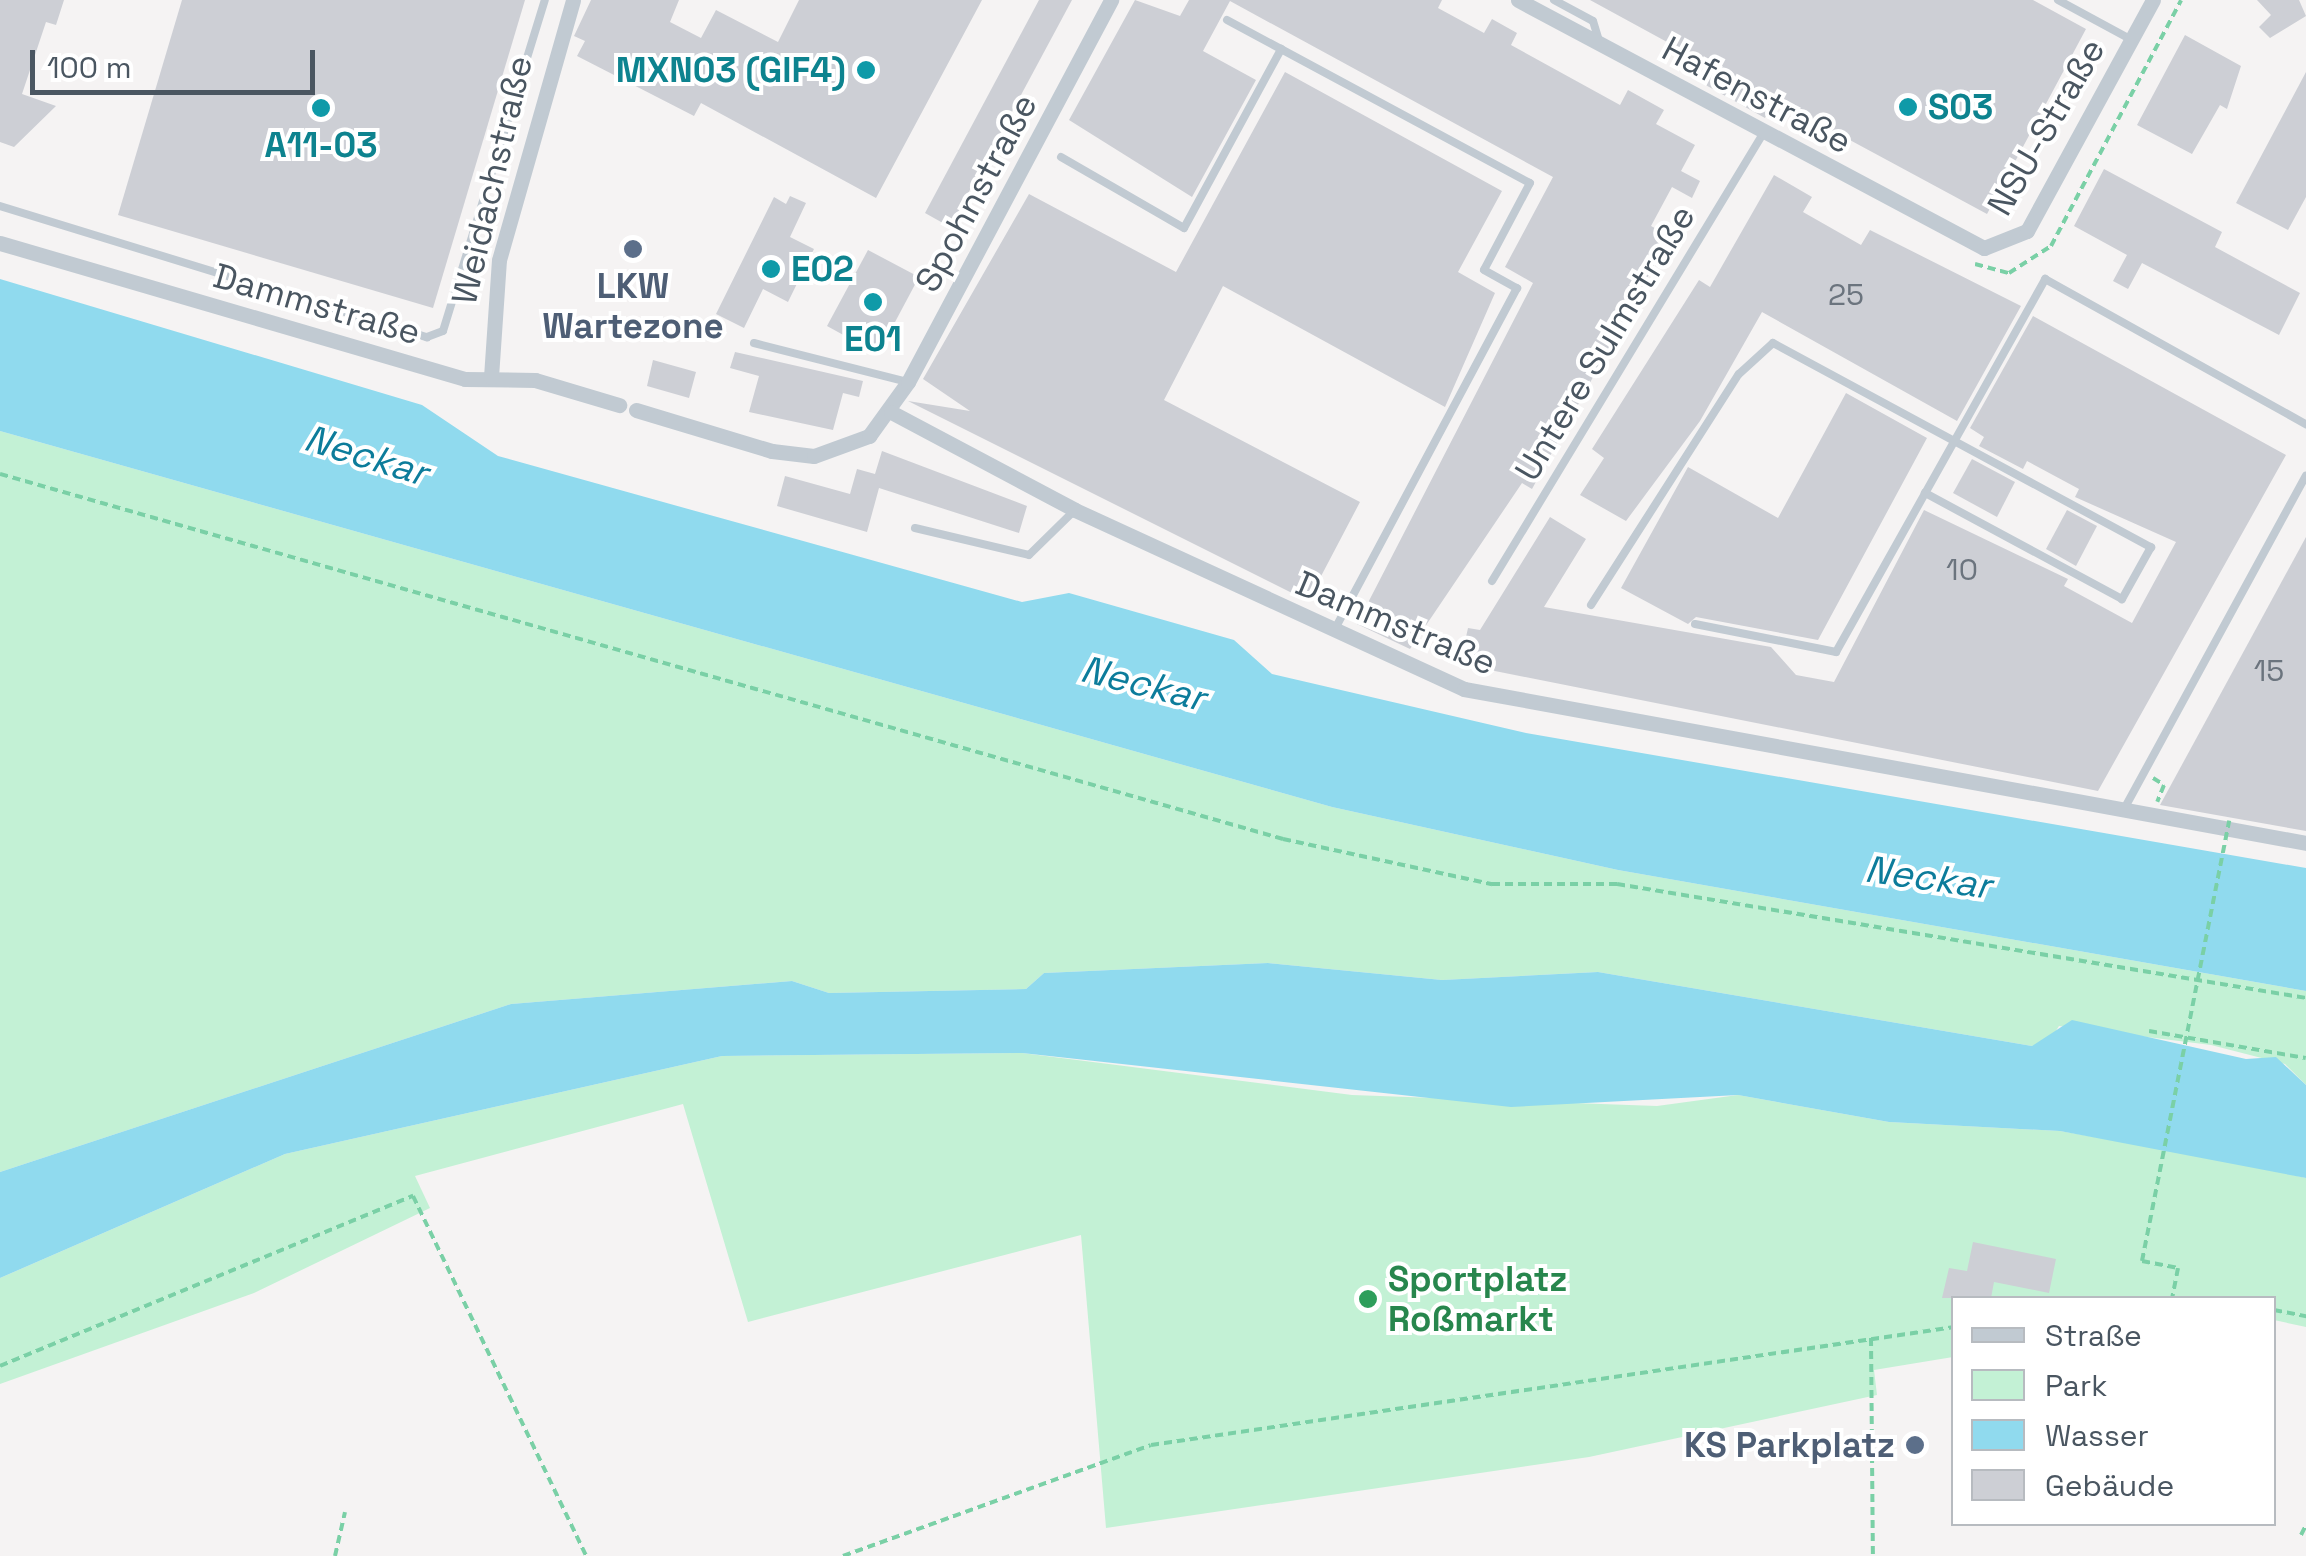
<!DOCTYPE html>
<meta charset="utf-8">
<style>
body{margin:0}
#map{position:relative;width:2306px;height:1556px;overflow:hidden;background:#f5f3f3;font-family:"Space Grotesk",sans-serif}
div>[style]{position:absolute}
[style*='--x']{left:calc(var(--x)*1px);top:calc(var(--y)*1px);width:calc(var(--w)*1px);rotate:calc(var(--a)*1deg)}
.green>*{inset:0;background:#c3f1d5}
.water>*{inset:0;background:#90daee}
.building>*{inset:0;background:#cdcfd5}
.path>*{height:4px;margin-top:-2px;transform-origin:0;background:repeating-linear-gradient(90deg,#7ad0a6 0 8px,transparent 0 13px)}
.service>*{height:8px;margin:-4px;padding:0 4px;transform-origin:4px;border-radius:4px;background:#c1cad2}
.minor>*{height:15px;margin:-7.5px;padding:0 7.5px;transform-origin:7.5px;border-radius:7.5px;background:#c1cad2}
.path-bridge>*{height:4px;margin-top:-2px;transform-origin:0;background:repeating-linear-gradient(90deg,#7ad0a6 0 8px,transparent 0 13px)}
.dots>*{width:28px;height:28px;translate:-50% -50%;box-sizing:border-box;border:5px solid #fff;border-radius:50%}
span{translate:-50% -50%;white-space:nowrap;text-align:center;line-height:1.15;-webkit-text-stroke:8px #fff;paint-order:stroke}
.number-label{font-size:30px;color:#6b747e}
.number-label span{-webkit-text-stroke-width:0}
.culture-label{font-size:35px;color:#0d838f;font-weight:700}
.right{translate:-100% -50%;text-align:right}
.left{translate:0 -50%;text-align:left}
.street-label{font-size:35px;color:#4a5661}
.service-label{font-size:35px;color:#4e5e75;font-weight:700}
.leisure-label{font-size:35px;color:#27864d;font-weight:700}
.water-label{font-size:38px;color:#0c7c9b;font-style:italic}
.legend{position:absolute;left:1951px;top:1296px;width:325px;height:230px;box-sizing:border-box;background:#fff;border:2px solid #b7bbc0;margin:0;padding:12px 18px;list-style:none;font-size:30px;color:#4a5661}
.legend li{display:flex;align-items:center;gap:20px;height:50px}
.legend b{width:50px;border:2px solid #b7bbc0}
.scale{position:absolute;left:30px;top:50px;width:285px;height:45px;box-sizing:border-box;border:5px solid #4a5661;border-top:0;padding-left:12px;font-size:30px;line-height:35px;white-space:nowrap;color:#4a5661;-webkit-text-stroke:8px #fff;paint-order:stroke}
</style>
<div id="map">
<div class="green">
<div style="clip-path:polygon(0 431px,1332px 807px,1618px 870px,2306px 991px,2306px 1085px,2285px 1064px,2211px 1045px,2059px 1026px,2049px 1042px,2032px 1046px,1598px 972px,1442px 980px,1268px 963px,1044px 973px,1026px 989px,829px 993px,792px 981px,511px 1004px,0 1172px)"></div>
<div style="clip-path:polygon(1022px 1053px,1352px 1095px,1657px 1106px,1738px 1095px,1889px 1122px,2060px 1131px,2227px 1160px,2306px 1178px,2306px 1327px,2274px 1320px,2274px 1298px,1954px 1298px,1953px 1357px,1874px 1370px,1877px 1395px,1589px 1457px,1106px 1528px,1081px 1235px,748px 1322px,683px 1104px,415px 1176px,430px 1208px,254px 1293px,0 1384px,0 1278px,285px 1154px,722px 1056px)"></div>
</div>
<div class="water">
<div style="clip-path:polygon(0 279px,422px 405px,498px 456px,1022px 602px,1069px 593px,1234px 640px,1272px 674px,1526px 733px,2306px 868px,2306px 991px,1618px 870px,1332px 807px,0 431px)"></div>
<div style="clip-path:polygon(1268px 963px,1442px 980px,1598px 972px,2032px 1046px,2072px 1020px,2246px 1059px,2276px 1057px,2306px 1085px,2306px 1178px,2060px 1131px,1889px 1122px,1738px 1095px,1511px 1107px,1022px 1053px,722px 1056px,285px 1154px,0 1278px,0 1172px,511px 1004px,792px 981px,829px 993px,1026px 989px,1044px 973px)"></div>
</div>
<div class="building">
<div style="clip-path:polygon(0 0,64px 0,56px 25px,46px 22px,22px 94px,56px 106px,14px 147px,0 142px)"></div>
<div style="clip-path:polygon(182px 0,525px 0,433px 308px,118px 215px)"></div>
<div style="clip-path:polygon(591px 0,679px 0,670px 22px,701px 38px,716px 10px,778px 42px,799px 0,982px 0,876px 198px,701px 103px,694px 116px,577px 56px,585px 41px,574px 36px)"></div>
<div style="clip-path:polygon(1039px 0,1072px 0,950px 227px,925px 213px)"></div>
<div style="clip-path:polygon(1135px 0,1180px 16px,1189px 0,1442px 0,1438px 8px,1484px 33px,1492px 19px,1517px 33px,1511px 45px,1620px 105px,1628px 90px,1664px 110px,1656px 124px,1695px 145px,1681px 171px,1700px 181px,1692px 198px,1672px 187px,1651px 226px,1670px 236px,1532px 489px,1522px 483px,1410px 649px,1357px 624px,1533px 283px,1505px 267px,1553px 177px,1230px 1px,1203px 51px,1256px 80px,1192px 197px,1069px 120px)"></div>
<div style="clip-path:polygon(1590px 0,2033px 0,2086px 29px,1987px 214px,1774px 99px,1765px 118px,1702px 83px,1711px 66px)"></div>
<div style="clip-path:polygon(2257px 0,2299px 0,2306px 16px,2270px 38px,2259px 27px,2271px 15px)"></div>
<div style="clip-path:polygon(2185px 35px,2241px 66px,2227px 109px,2220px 105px,2192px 154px,2137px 125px)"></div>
<div style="clip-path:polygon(1285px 72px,1502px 191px,1458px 272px,1495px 293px,1445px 407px,1223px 286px,1164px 400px,1360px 502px,1308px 601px,908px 401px,970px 411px,923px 379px,1029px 194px,1176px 272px)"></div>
<div style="clip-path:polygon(2306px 72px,2306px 197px,2288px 230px,2236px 203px)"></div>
<div style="clip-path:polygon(2104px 169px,2222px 232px,2215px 247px,2300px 293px,2279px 335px,2142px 263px,2128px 289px,2113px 281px,2127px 255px,2074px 226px)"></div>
<div style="clip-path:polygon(1774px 175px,1812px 197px,1803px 212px,1861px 245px,1870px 230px,2021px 306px,1957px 421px,1762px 312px,1700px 421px,1626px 521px,1580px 495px,1604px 458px,1592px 449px,1699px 280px,1710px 287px)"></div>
<div style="clip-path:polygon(790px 196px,806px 203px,790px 237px,814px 249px,788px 302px,763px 289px,744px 328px,716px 314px,774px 197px,786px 204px)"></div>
<div style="clip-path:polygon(868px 250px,919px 277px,878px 354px,827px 326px)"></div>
<div style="clip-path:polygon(2033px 316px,2286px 455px,2098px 791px,1460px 664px,1468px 628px,1480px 630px,1550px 517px,1586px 539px,1544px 607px,1771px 647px,1796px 675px,1834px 682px,1924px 510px,2068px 579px,2064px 586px,2132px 623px,2176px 542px,2075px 497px,2079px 489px,2027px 461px,2023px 469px,1979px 446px,1984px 437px,1970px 428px)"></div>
<div style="clip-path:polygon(735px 352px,863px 381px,859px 397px,843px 393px,833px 430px,749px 412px,759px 376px,730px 368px)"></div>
<div style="clip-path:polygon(653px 360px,696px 372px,689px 398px,647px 386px)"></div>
<div style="clip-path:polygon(1846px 393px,1927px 438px,1818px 640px,1696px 617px,1688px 624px,1621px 588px,1688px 467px,1778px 518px)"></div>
<div style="clip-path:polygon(882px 451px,1027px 506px,1019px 533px,879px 488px,867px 532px,777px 506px,785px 476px,850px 494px,857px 469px,875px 474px)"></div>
<div style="clip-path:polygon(1972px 459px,2015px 482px,1997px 517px,1953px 493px)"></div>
<div style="clip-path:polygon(2067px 510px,2097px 526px,2076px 566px,2046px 549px)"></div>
<div style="clip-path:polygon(2306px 537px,2306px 831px,2160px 805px)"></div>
<div style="clip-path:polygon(1973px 1242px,2056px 1259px,2049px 1293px,1994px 1282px,1991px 1298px,1942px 1298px,1949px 1268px,1967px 1271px)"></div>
</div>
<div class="path">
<div style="--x:1975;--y:264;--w:35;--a:15"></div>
<div style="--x:2009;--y:273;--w:50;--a:-32.7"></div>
<div style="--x:2051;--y:246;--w:278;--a:-62.1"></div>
<div style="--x:0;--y:474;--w:1334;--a:15.88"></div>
<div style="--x:1283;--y:839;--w:214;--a:12.2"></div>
<div style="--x:1492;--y:884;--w:125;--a:0"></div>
<div style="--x:1617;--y:884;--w:698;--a:9.39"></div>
<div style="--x:2153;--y:778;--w:13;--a:32"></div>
<div style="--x:2164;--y:785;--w:18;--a:112"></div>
<div style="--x:2149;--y:1031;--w:159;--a:9.8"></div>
<div style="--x:2142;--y:1261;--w:37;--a:11"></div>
<div style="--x:2178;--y:1268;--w:31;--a:101"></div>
<div style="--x:2274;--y:1310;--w:33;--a:11"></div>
<div style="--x:1871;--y:1338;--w:218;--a:89.5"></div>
<div style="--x:0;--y:1366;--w:447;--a:-22.4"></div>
<div style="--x:413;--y:1196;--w:399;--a:64.3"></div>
<div style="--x:2301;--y:1535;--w:11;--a:-63"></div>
<div style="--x:335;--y:1556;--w:45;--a:-77.2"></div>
<div style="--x:843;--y:1556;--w:327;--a:-19.8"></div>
<div style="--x:1151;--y:1445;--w:812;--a:-8.36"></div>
</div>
<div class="service">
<div style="--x:1554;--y:0;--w:44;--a:28.3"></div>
<div style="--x:1593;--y:21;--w:21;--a:73"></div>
<div style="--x:2058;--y:0;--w:84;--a:28.4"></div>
<div style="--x:1227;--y:20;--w:344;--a:28.3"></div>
<div style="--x:1530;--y:183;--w:98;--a:117.9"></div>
<div style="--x:1484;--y:270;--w:38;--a:29"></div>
<div style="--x:1517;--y:288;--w:389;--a:118.1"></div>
<div style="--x:1061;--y:157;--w:142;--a:30"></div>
<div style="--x:1184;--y:228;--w:204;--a:-61.5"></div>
<div style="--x:0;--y:206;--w:447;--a:17.1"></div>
<div style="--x:427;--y:337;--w:17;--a:-21"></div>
<div style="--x:443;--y:331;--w:346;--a:-72.9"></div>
<div style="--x:754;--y:343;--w:159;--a:14.2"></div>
<div style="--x:915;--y:528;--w:117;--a:13.3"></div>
<div style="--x:1029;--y:555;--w:63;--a:-44.4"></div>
<div style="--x:1492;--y:581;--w:525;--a:-58.79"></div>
<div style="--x:1591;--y:605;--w:274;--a:-57.4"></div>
<div style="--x:1739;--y:374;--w:46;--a:-42.4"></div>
<div style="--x:1773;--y:343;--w:430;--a:28.4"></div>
<div style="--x:2151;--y:547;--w:60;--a:119.1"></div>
<div style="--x:2122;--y:599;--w:224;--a:-151.7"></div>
<div style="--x:1695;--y:624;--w:144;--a:11.2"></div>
<div style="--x:1836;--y:652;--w:428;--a:-60.7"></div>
<div style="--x:2045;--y:279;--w:299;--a:29.1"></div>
<div style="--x:2123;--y:811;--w:382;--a:-61.4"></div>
</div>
<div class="minor">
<div style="--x:1518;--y:0;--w:528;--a:28.02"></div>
<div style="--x:1984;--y:248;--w:46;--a:-21.6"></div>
<div style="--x:2027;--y:231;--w:263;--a:-61.4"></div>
<div style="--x:0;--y:243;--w:484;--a:16.3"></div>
<div style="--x:465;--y:379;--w:70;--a:0.8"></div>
<div style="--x:535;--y:380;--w:88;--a:16.6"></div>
<div style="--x:491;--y:377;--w:117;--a:-86.1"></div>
<div style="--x:499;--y:260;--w:270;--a:-74.1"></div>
<div style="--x:636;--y:410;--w:142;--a:16.8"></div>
<div style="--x:772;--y:451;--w:42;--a:6.8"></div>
<div style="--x:814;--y:456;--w:59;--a:-20"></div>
<div style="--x:869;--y:436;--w:67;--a:-54.2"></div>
<div style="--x:908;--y:382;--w:433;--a:-62"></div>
<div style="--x:891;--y:412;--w:208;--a:28"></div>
<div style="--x:1075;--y:510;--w:428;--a:24.7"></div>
<div style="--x:1464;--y:689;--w:856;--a:10.36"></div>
</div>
<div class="path-bridge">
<div style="--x:2142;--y:1261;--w:449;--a:-78.8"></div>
</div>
<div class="dots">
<div style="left:866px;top:70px;background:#0f9aa8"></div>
<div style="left:1908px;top:107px;background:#0f9aa8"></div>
<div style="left:321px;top:108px;background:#0f9aa8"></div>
<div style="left:633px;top:249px;background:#5c6f8a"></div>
<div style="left:771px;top:269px;background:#0f9aa8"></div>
<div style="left:873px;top:302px;background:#0f9aa8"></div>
<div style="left:1368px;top:1299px;background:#2e9e5b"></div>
<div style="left:1915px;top:1445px;background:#5c6f8a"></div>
</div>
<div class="number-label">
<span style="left:1846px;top:295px">25</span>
<span style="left:1962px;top:570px">10</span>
<span style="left:2269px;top:671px">15</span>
</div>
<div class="culture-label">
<span class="right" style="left:846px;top:70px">MXN03 (GIF4)</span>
<span class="left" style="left:1928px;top:107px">S03</span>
<span style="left:321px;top:145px">A11-03</span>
<span class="left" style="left:791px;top:269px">E02</span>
<span style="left:873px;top:339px">E01</span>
</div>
<div class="street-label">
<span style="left:1757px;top:95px;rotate:28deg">Hafenstraße</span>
<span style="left:2046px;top:127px;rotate:-60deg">NSU-Straße</span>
<span style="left:492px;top:180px;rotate:-77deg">Weidachstraße</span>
<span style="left:976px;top:193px;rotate:-62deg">Spohnstraße</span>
<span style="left:317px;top:304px;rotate:16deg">Dammstraße</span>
<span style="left:1605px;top:343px;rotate:-59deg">Untere Sulmstraße</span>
<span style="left:1396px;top:623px;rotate:23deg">Dammstraße</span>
</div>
<div class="service-label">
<span style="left:633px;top:306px">LKW<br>Wartezone</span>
<span class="right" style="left:1895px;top:1445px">KS Parkplatz</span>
</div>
<div class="leisure-label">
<span class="left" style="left:1388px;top:1299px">Sportplatz<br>Roßmarkt</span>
</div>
<div class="water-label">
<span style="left:366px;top:456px;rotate:17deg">Neckar</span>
<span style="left:1143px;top:684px;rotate:14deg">Neckar</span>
<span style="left:1928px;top:878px;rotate:8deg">Neckar</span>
</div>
<ul class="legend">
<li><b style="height:12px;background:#c1cad2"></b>Straße</li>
<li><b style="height:28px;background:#c3f1d5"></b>Park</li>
<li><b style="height:28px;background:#90daee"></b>Wasser</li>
<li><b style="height:28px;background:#cdcfd5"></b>Gebäude</li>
</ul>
<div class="scale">100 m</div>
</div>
